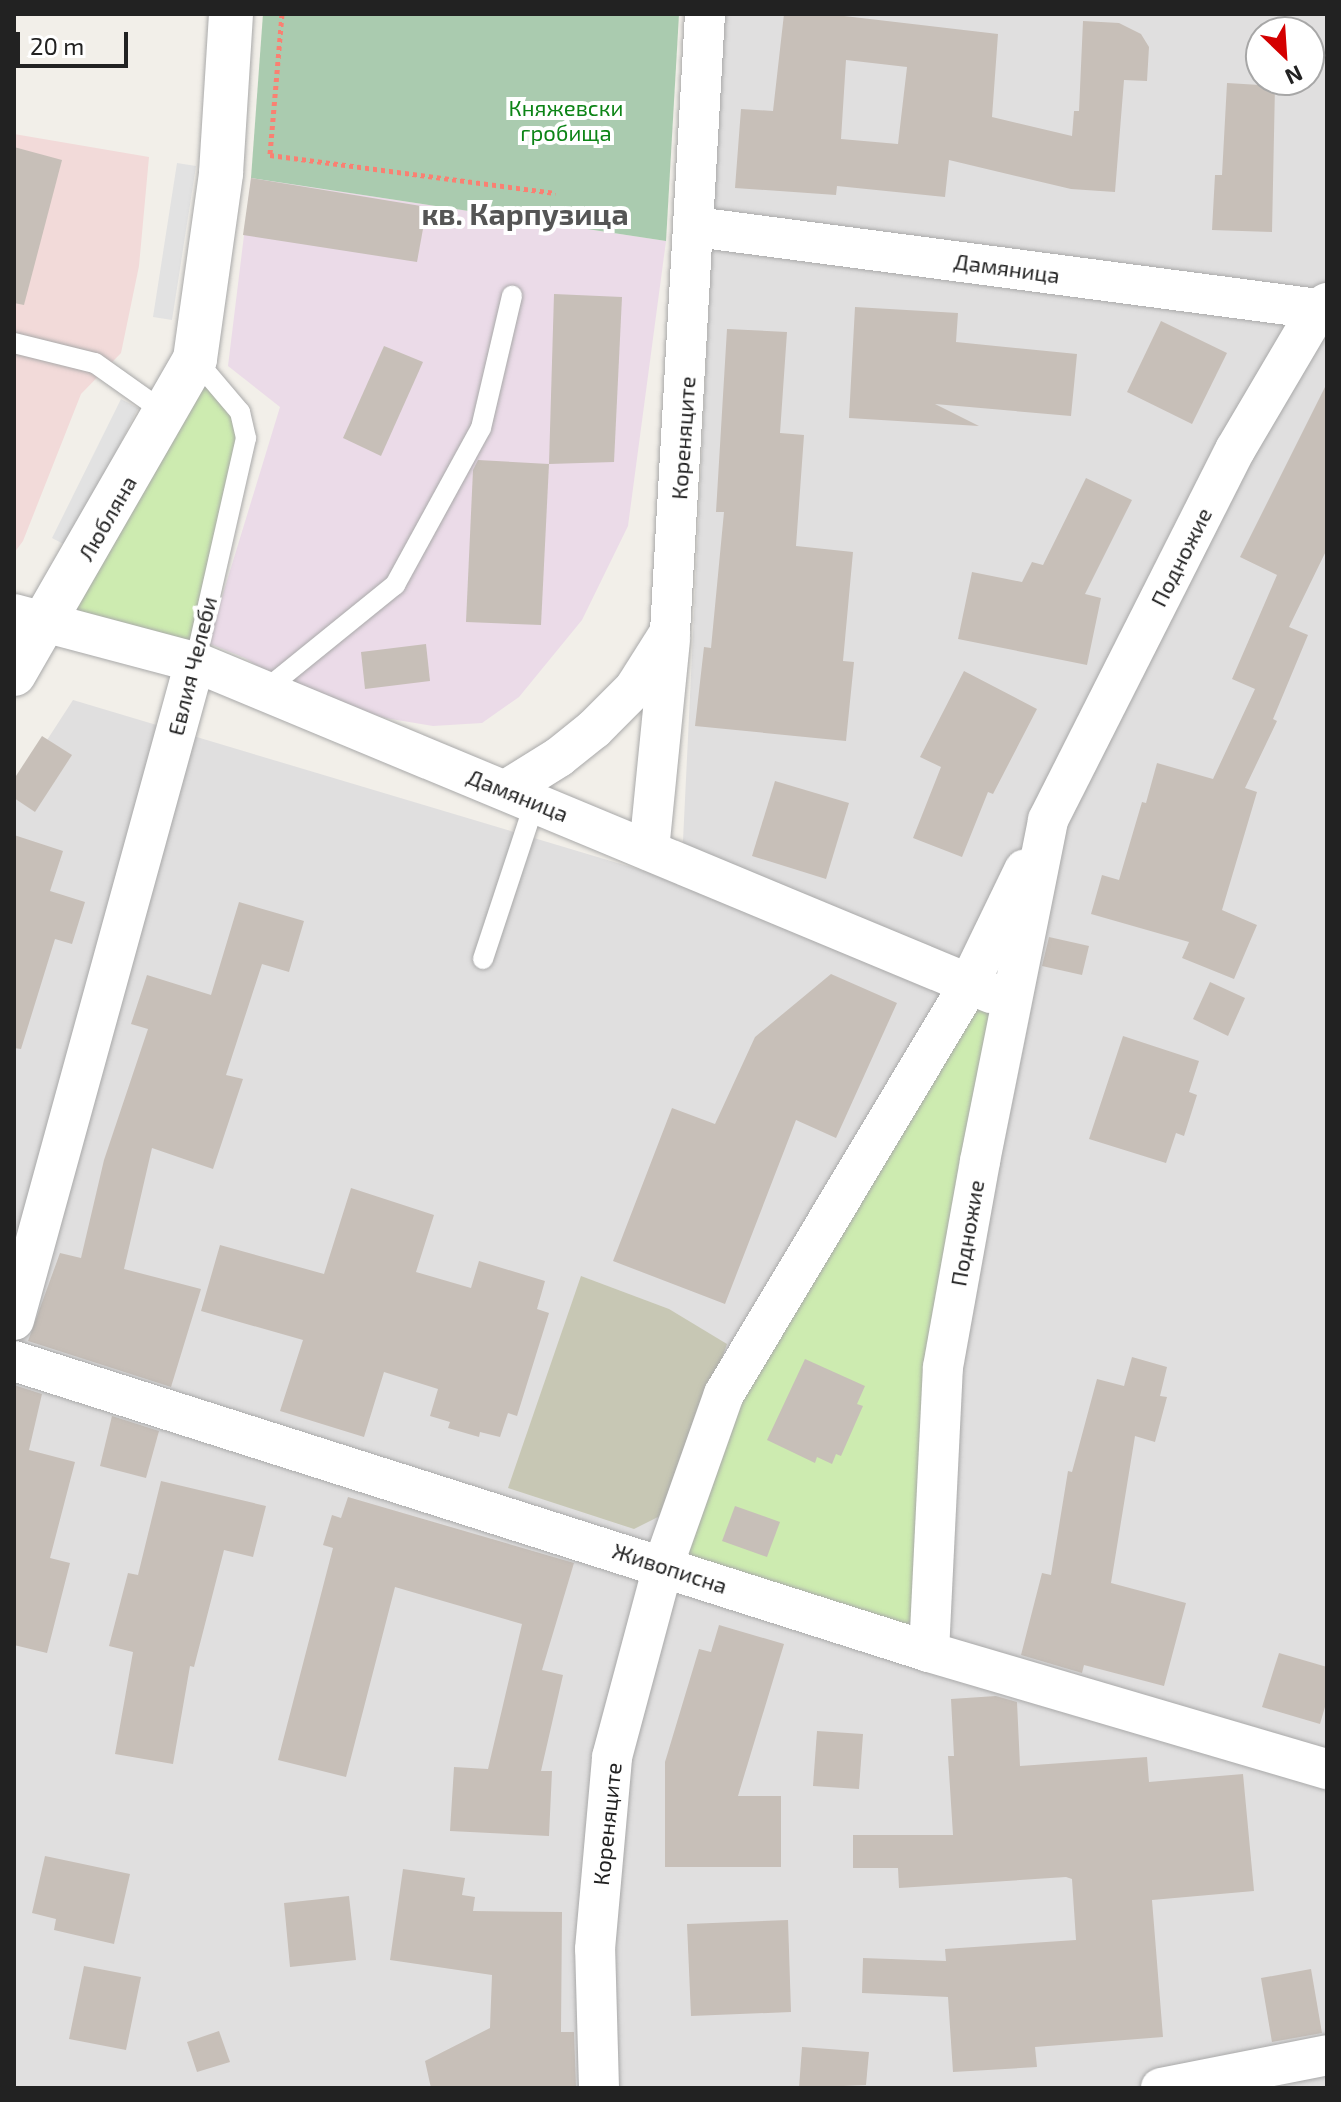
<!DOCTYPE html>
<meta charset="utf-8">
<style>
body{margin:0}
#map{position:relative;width:1341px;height:2102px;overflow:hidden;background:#f2efe9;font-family:"Exo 2",sans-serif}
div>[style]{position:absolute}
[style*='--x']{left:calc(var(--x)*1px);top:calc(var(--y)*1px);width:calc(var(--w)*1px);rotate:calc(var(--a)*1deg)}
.residential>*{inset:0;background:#e0dfdf}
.commercial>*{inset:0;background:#f2dad9}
.industrial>*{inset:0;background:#ebdbe8}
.construction>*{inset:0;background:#c7c7b4}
.grass>*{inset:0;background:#cdebb0}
.cemetery>*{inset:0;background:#aacbaf}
.parking>*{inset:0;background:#e2e2e2}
.building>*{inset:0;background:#c7bfb8}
.path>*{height:5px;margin-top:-2.5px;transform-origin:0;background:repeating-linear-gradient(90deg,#fa8072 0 4px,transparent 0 8px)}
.roads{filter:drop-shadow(0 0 2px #a9a9a9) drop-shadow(0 0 2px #a9a9a9)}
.service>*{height:20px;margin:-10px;padding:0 10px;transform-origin:10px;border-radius:10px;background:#fff}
.minor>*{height:40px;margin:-20px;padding:0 20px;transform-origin:20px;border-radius:20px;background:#fff}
.tertiary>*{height:44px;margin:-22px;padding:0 22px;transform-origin:22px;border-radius:22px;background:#fff}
span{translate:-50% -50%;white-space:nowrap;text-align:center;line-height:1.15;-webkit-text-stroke:8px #fff;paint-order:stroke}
.park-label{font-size:22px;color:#0c8416}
.street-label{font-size:22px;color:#222}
.district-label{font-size:30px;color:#555;font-weight:700}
.frame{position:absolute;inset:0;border:16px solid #222;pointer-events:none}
.north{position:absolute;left:1245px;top:16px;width:80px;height:80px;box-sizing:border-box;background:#fff;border:2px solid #a7a7a7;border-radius:50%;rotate:155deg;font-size:22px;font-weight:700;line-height:32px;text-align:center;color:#222}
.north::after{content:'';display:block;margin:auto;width:28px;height:36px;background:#d40000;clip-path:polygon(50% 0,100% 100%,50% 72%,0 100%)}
.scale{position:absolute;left:16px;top:32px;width:112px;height:36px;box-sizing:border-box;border:4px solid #222;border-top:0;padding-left:10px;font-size:24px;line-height:28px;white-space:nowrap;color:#222;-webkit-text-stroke:6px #fff;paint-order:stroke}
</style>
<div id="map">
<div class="residential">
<div style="clip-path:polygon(evenodd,723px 14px,1327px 14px,1327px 2088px,14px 2088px,14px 791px,73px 700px,681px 882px,723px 14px,1261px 32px,1309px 32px,1309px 80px,1261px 80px,1261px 32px)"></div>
</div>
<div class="commercial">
<div style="clip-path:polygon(14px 134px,149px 157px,139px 266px,121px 353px,81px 394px,23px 541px,14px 553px)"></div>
</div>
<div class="industrial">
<div style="clip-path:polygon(251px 178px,666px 241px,628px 526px,582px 620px,519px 697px,482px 723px,433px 726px,385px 718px,291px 688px,245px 658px,208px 643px,280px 407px,228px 366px)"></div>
</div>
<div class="construction">
<div style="clip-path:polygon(581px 1276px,669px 1309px,727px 1344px,671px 1498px,660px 1516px,634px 1529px,508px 1488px)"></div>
</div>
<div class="grass">
<div style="clip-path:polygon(195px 359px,245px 425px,195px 662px,47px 622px)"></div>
<div style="clip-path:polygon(969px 984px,1013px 1002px,979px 1161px,929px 1652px,663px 1566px,724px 1394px)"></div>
</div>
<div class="cemetery">
<div style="clip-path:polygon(263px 14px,679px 14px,666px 241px,251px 178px)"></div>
</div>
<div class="parking">
<div style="clip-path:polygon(177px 163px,196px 166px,172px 320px,153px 317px)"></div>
<div style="clip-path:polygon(121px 399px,138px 408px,69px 547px,52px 538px)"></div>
</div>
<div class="building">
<div style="clip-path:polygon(evenodd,784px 14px,827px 14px,998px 34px,992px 117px,1072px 136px,1074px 111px,1079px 111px,1083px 21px,1119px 23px,1141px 34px,1149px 47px,1147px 81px,1124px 80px,1115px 192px,1071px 189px,949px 160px,945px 197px,837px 186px,836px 195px,735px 188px,741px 109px,773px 111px,784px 14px,846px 60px,907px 67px,898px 144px,841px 139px,846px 60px)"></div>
<div style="clip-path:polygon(1227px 83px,1275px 86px,1272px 232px,1212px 230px,1215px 175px,1222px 175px)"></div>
<div style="clip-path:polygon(14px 147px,62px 160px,24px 305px,14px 303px)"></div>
<div style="clip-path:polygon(251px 178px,427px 207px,417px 262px,243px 235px)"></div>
<div style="clip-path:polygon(554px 294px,622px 297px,614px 462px,549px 464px)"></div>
<div style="clip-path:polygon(855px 307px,958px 313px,956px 342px,1077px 354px,1071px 416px,935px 404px,979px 426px,849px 418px)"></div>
<div style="clip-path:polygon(1161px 321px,1227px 353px,1192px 424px,1127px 392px)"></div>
<div style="clip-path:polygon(727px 329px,787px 332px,780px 433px,804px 435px,796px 546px,853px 552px,843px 661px,854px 662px,846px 741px,695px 726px,704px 647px,711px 648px,724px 512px,716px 512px)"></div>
<div style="clip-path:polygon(384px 346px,423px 362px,381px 456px,343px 438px)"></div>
<div style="clip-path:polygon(1327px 383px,1327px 549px,1289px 627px,1308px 635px,1273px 719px,1277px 721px,1245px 788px,1257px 792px,1222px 910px,1257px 925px,1234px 979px,1182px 958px,1189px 942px,1091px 914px,1102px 875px,1119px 880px,1142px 802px,1146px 803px,1157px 763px,1213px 779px,1255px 689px,1232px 679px,1277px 575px,1240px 557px)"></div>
<div style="clip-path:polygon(478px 460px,549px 464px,541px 625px,466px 622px,473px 470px)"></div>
<div style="clip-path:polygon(1086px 478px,1132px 500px,1085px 594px,1101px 598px,1087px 665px,958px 639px,972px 572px,1022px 582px,1032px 562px,1043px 565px)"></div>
<div style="clip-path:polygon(426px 644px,430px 681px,365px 689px,361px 652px)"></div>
<div style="clip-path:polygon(964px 671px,1037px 709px,993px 794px,988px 792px,962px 857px,913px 838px,941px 767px,920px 757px)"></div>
<div style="clip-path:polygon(42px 736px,72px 755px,35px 812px,14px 798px,14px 779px)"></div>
<div style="clip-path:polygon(775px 781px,849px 803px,826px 879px,752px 856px)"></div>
<div style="clip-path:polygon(14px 835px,63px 851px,50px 891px,85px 902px,72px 944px,55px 939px,21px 1049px,14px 1048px)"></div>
<div style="clip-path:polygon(239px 902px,304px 921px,289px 972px,262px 964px,226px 1075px,243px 1079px,213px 1169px,152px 1148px,124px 1269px,201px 1289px,171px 1387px,28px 1341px,60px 1253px,81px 1258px,104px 1160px,148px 1029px,131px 1024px,147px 975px,211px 995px)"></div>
<div style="clip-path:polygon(1049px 937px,1089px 946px,1082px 975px,1042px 966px)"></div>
<div style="clip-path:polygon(831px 974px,897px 1003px,836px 1138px,796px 1120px,725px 1304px,613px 1261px,672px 1108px,715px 1124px,755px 1037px)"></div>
<div style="clip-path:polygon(1210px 982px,1245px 998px,1228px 1036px,1193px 1019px)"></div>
<div style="clip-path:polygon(1123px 1036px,1199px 1061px,1189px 1092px,1197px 1095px,1184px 1136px,1176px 1133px,1166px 1163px,1089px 1139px)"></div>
<div style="clip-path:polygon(351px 1188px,434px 1215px,416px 1272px,471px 1288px,479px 1261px,545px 1281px,537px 1309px,549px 1313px,517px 1416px,508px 1413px,500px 1437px,480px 1432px,479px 1437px,448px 1428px,450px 1422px,430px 1416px,438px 1389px,384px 1372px,364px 1437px,280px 1411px,303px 1340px,201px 1311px,220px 1245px,324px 1274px)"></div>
<div style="clip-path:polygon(1132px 1357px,1167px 1367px,1160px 1396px,1167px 1397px,1155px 1442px,1135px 1436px,1111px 1583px,1186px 1603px,1164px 1686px,1084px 1665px,1082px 1673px,1021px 1655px,1042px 1573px,1051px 1575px,1068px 1471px,1072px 1472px,1097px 1379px,1124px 1386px)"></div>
<div style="clip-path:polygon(805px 1359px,865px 1386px,857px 1404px,863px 1406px,841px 1456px,836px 1454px,832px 1464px,817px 1457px,815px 1463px,767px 1440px)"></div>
<div style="clip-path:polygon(14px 1385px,42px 1394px,29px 1450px,75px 1462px,50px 1558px,70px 1563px,47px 1653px,14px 1645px)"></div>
<div style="clip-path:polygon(112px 1416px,159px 1431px,146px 1478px,100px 1466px)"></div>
<div style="clip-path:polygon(161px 1481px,266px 1506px,253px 1557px,224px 1550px,194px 1667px,190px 1666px,173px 1764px,115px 1754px,133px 1652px,109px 1646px,128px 1573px,138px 1575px)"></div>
<div style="clip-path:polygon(348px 1497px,574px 1563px,542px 1670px,563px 1675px,541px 1771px,552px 1771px,549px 1836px,450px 1831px,454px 1767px,488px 1769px,522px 1624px,395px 1587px,346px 1777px,278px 1760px,333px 1548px,323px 1545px,332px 1515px,341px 1518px)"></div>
<div style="clip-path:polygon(735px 1506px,780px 1522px,767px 1557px,722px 1541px)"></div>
<div style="clip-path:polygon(719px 1625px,784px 1644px,738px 1796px,781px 1796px,781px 1867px,665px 1867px,665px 1762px,699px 1649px,711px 1652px)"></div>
<div style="clip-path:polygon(1279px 1653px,1327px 1667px,1327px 1700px,1320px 1724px,1262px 1707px)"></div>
<div style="clip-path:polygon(996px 1696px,1017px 1702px,1020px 1766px,1147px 1757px,1149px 1782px,1243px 1774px,1254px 1891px,1152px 1900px,1163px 2037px,1035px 2047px,1037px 2067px,953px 2072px,948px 1997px,862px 1993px,863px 1958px,946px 1961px,945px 1949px,1076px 1940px,1072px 1879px,1066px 1877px,899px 1888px,898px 1868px,853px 1868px,853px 1835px,953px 1835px,948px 1756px,954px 1756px,951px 1699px)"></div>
<div style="clip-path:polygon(817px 1731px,863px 1734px,859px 1789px,813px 1786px)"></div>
<div style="clip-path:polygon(45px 1856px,130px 1874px,114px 1944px,54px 1930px,56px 1919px,32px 1913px)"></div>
<div style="clip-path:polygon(403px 1869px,465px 1878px,462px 1895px,475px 1897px,473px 1911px,562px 1912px,561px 2032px,574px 2032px,576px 2088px,431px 2088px,425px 2061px,490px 2028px,492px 1975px,390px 1960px)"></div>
<div style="clip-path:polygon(349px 1896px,356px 1960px,290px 1967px,284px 1903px)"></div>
<div style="clip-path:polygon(788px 1920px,791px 2012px,691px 2016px,687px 1924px)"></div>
<div style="clip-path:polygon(84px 1966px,141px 1977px,126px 2050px,69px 2039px)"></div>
<div style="clip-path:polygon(1311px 1969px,1322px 2033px,1272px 2042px,1261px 1978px)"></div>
<div style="clip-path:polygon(219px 2031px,230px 2062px,197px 2072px,187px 2042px)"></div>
<div style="clip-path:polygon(802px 2047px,869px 2052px,866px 2085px,799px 2088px)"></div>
</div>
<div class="path">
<div style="--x:282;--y:14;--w:142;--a:94.9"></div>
<div style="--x:270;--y:155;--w:288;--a:7.6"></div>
</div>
<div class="roads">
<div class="service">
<div style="--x:14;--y:343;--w:83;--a:13.9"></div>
<div style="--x:95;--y:363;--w:88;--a:35.3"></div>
<div style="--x:195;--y:359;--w:70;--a:49.7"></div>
<div style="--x:240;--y:412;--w:27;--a:77"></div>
<div style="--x:246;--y:438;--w:230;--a:102.8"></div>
<div style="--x:264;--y:691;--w:169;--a:-39"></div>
<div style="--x:395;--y:585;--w:179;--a:-61.3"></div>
<div style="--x:481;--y:428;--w:136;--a:-76.8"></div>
<div style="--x:483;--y:959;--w:165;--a:-71.7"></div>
</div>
<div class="minor">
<div style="--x:696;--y:227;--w:627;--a:7.51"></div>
<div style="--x:14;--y:614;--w:187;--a:14.9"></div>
<div style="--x:195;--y:662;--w:862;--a:22.58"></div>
<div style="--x:506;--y:790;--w:62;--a:-31.9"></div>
<div style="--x:559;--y:757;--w:45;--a:-38.7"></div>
<div style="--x:594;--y:729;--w:57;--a:-45"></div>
<div style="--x:634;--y:689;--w:67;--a:-57.7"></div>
<div style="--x:670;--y:632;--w:619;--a:-86.76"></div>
<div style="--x:649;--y:850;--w:211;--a:-84.3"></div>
<div style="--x:14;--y:1320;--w:682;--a:-74.62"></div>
<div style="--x:14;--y:1361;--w:960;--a:17.64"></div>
<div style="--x:929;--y:1652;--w:415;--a:16.4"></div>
<div style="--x:929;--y:1652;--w:285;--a:-87.2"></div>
<div style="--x:943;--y:1367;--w:209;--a:-79.8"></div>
<div style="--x:980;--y:1161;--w:348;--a:-78.7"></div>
<div style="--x:1048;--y:820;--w:415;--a:-63.2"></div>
<div style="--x:1235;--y:450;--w:164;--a:-59.5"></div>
<div style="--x:1318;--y:309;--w:11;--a:-34"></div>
<div style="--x:599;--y:2088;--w:139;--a:-91.6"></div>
<div style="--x:595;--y:1949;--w:193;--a:-84.9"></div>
<div style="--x:612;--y:1757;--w:198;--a:-75"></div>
<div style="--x:663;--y:1566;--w:182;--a:-70.5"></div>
<div style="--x:724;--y:1394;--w:478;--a:-59.1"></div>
<div style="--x:969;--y:984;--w:127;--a:-64.2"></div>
<div style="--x:1161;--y:2088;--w:169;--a:-11.2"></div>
</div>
<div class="tertiary">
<div style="--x:14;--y:674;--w:363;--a:-60.1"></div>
<div style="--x:195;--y:359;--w:188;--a:-82"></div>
<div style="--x:221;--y:173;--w:159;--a:-86.4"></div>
</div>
</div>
<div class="park-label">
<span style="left:566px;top:120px">Княжевски<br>гробища</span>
</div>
<div class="street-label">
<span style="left:1007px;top:268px;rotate:8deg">Дамяница</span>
<span style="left:683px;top:438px;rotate:-86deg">Кореняците</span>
<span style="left:107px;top:518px;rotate:-60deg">Любляна</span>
<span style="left:1181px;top:557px;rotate:-63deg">Подножие</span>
<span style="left:192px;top:666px;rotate:-76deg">Евлия Челеби</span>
<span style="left:518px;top:795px;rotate:22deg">Дамяница</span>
<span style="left:967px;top:1233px;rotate:-80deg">Подножие</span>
<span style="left:670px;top:1568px;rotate:18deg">Живописна</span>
<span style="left:607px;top:1824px;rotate:-84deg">Кореняците</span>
</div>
<div class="district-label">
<span style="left:525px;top:213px">кв. Карпузица</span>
</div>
<div class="frame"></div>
<div class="north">N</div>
<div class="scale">20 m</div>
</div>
